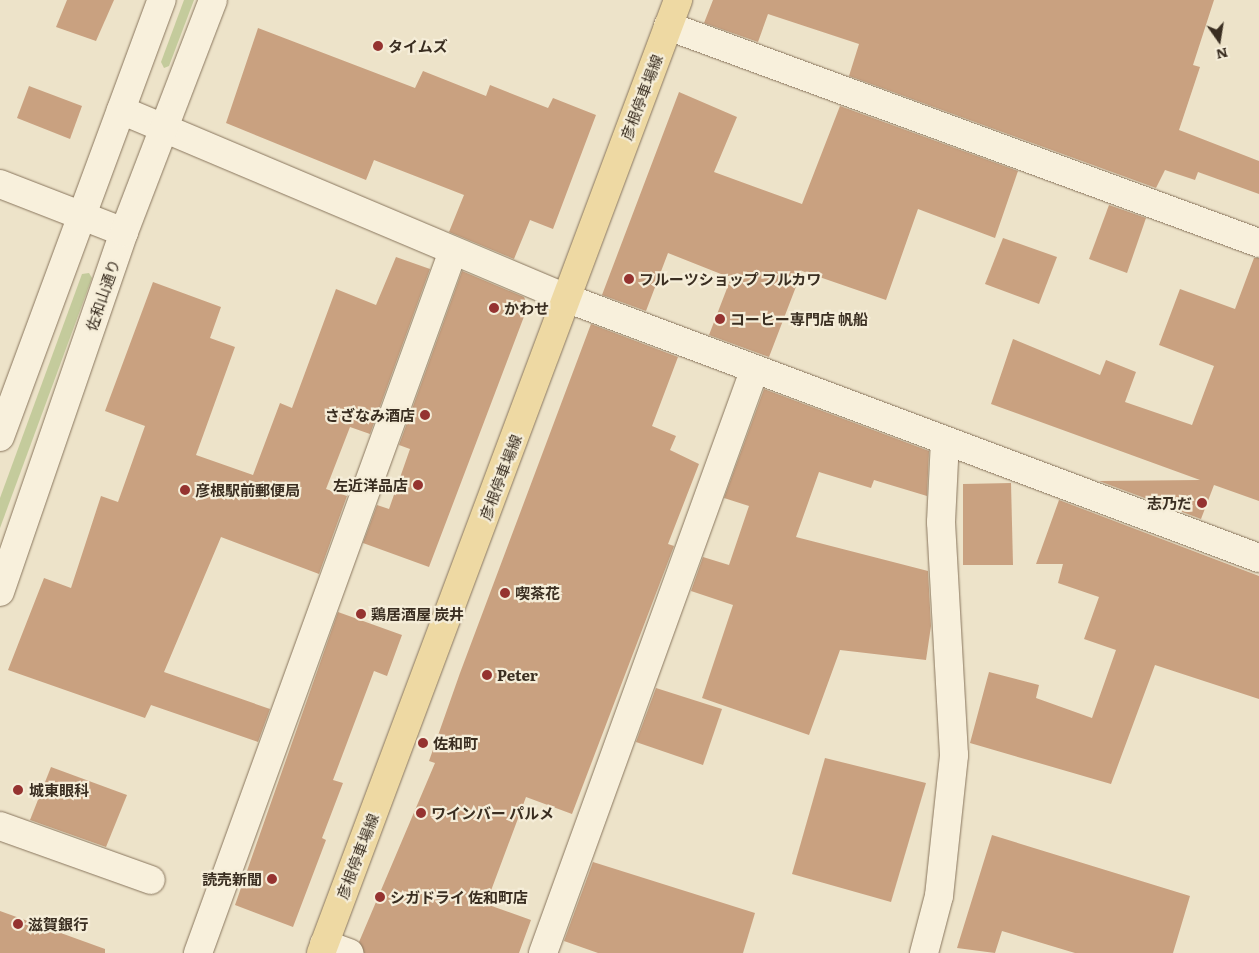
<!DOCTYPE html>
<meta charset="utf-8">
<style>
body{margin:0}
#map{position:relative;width:1259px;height:953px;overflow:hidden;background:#ede3c9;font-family:Literata,"Noto Sans JP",serif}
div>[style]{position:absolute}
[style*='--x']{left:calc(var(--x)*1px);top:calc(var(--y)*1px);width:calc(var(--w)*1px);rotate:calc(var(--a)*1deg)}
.green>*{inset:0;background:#c4cb9c}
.building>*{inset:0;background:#c9a180}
.roads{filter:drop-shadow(0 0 1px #89765e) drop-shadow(0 0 1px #89765e)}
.minor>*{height:28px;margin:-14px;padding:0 14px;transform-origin:14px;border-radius:14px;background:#f8f0dc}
.tertiary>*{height:28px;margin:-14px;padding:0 14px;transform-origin:14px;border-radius:14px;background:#f8f0dc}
.primary>*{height:28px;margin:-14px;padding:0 14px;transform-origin:14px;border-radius:14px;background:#eed9a3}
.dots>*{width:14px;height:14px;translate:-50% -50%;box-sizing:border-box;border:2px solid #f5edd8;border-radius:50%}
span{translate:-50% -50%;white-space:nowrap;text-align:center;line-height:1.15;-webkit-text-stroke:4.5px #f5edd8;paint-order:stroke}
.poi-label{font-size:15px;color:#3a2e21;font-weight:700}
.left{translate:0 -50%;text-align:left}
.right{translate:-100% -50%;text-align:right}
.street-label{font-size:15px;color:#3a2e21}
.north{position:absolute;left:1194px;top:15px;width:50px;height:50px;-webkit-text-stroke:4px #f5edd8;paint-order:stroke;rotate:167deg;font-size:14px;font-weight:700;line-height:20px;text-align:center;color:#3a2e21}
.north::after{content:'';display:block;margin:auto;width:18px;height:22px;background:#3a2e21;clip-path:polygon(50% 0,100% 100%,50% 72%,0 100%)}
</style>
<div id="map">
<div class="green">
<div style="clip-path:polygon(184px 0,194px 0,169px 66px,164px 68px,161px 62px)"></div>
<div style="clip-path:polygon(89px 273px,92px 278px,0 528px,0 498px,82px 274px)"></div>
</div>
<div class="building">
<div style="clip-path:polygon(67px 0,114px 0,96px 41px,56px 27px)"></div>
<div style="clip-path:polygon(713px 0,1214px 0,1193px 65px,1200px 67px,1179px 130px,1259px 161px,1259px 194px,1198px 172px,1195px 180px,1165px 170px,1156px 188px,849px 76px,859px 44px,768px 14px,758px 42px,704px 23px)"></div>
<div style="clip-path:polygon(258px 28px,415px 88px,423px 71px,486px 96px,490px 85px,548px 108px,553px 98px,596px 115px,553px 229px,530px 220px,514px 259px,449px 232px,464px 195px,374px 160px,366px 180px,226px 123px)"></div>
<div style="clip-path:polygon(29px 86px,82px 106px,70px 139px,17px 118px)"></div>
<div style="clip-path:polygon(679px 92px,737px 117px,714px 172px,802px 204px,840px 106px,1018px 171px,995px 238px,918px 209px,886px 300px,802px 271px,769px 357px,709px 335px,731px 278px,668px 253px,646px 311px,602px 295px)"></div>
<div style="clip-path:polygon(1109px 205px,1146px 218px,1127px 273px,1089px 259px)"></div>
<div style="clip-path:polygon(1003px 238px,1057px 257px,1039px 304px,985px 284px)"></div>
<div style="clip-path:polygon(396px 257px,430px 269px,370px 434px,350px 427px,326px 489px,347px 496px,319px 574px,221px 537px,164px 672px,270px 709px,258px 742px,151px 705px,145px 718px,8px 670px,44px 578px,71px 588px,101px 496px,118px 502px,145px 426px,105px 411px,153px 282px,221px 307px,210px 338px,235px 347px,196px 455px,253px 475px,280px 403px,292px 408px,336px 289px,376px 305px)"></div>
<div style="clip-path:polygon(1254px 258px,1259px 258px,1259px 501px,1214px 485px,1201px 519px,1099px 481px,1200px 480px,991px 404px,1013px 339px,1100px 375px,1106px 360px,1136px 372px,1125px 402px,1192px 425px,1214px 366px,1159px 345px,1180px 289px,1235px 309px)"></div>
<div style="clip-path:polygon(462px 271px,524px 297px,528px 306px,429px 567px,363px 543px,377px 505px,389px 509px,410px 449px,399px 445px)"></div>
<div style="clip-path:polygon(591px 324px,678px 357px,652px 426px,676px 436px,670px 450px,699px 464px,668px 544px,674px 546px,572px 814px,526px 797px,486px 904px,531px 920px,519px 953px,364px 953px,359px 942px,435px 763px,429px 761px,460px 673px)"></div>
<div style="clip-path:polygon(764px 389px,929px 451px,927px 496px,874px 480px,871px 488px,819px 472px,796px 537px,928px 571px,931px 626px,926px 660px,840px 650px,809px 735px,702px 698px,733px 605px,691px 591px,703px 557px,729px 565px,749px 506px,724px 498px)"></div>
<div style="clip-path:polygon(1011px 483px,1013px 565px,963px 565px,963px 484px)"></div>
<div style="clip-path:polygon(1059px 500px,1259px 576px,1259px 699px,1155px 665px,1111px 784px,970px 743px,989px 672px,1039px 685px,1036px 698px,1092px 718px,1116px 650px,1084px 639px,1099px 597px,1058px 583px,1063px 564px,1036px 564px)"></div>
<div style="clip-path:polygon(338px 612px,402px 635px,387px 676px,374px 671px,333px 780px,343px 783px,322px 838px,326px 840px,293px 927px,235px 905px)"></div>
<div style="clip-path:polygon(656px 688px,722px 709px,703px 765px,636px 742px)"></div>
<div style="clip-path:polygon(825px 758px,926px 783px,891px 902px,792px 874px)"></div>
<div style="clip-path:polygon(51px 767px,127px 795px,106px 847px,30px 820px)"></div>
<div style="clip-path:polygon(992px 835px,1190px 896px,1173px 953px,1075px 953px,1002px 931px,995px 953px,957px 948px)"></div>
<div style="clip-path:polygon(593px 862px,755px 913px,743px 953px,598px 953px,564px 941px)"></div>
<div style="clip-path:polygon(0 911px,105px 949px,105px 953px,0 953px)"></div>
</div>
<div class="roads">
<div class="minor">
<div style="--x:668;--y:26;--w:630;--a:20.16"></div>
<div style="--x:121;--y:110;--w:483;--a:22.9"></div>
<div style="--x:566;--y:298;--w:740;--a:20.57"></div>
<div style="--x:0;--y:184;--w:133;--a:21.2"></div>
<div style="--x:0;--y:826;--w:160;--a:19.7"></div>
<div style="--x:324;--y:944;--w:27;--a:20"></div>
<div style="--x:198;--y:953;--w:747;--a:-70.04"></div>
<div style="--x:543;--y:953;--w:619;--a:-70.07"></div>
<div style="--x:924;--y:953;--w:59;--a:-75.3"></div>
<div style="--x:939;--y:896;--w:142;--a:-83.9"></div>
<div style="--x:954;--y:755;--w:233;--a:-93.2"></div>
<div style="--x:941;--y:522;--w:81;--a:-87.2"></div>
</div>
<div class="tertiary">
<div style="--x:0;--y:437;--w:466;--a:-69.7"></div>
<div style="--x:0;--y:592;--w:381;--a:-71"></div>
<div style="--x:124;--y:232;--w:248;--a:-69"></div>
</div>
<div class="primary">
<div style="--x:321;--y:953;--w:1018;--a:-69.46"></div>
</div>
</div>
<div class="dots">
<div style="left:378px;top:46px;background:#953330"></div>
<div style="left:629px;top:279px;background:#953330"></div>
<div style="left:494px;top:308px;background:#953330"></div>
<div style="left:720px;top:319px;background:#953330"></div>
<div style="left:425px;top:415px;background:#953330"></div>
<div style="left:418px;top:485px;background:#953330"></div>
<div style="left:185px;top:490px;background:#953330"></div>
<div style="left:1202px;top:503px;background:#953330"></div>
<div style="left:505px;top:593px;background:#953330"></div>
<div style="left:361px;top:614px;background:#953330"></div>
<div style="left:487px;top:675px;background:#953330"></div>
<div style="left:423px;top:743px;background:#953330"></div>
<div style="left:18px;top:790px;background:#953330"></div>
<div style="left:421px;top:813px;background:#953330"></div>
<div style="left:272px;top:879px;background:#953330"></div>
<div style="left:380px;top:897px;background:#953330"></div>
<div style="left:18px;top:924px;background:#953330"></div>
</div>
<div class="poi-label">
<span class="left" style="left:388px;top:46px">タイムズ</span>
<span class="left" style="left:639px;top:279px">フルーツショップ フルカワ</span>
<span class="left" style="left:504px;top:308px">かわせ</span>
<span class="left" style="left:730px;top:319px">コーヒー専門店 帆船</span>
<span class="right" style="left:415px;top:415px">さざなみ酒店</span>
<span class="right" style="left:408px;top:485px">左近洋品店</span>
<span class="left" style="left:195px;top:490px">彦根駅前郵便局</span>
<span class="right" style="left:1192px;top:503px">志乃だ</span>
<span class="left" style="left:515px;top:593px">喫茶花</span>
<span class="left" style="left:371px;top:614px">鶏居酒屋 炭井</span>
<span class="left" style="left:497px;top:675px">Peter</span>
<span class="left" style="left:433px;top:743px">佐和町</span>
<span class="left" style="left:29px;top:790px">城東眼科</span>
<span class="left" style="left:431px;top:813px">ワインバー パルメ</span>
<span class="right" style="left:262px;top:879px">読売新聞</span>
<span class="left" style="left:390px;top:897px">シガドライ 佐和町店</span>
<span class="left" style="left:28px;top:924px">滋賀銀行</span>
</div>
<div class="street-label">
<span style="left:641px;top:97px;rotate:-69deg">彦根停車場線</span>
<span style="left:102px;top:295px;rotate:-71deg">佐和山通り</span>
<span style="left:500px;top:477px;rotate:-69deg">彦根停車場線</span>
<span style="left:357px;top:856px;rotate:-69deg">彦根停車場線</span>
</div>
<div class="north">N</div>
</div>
